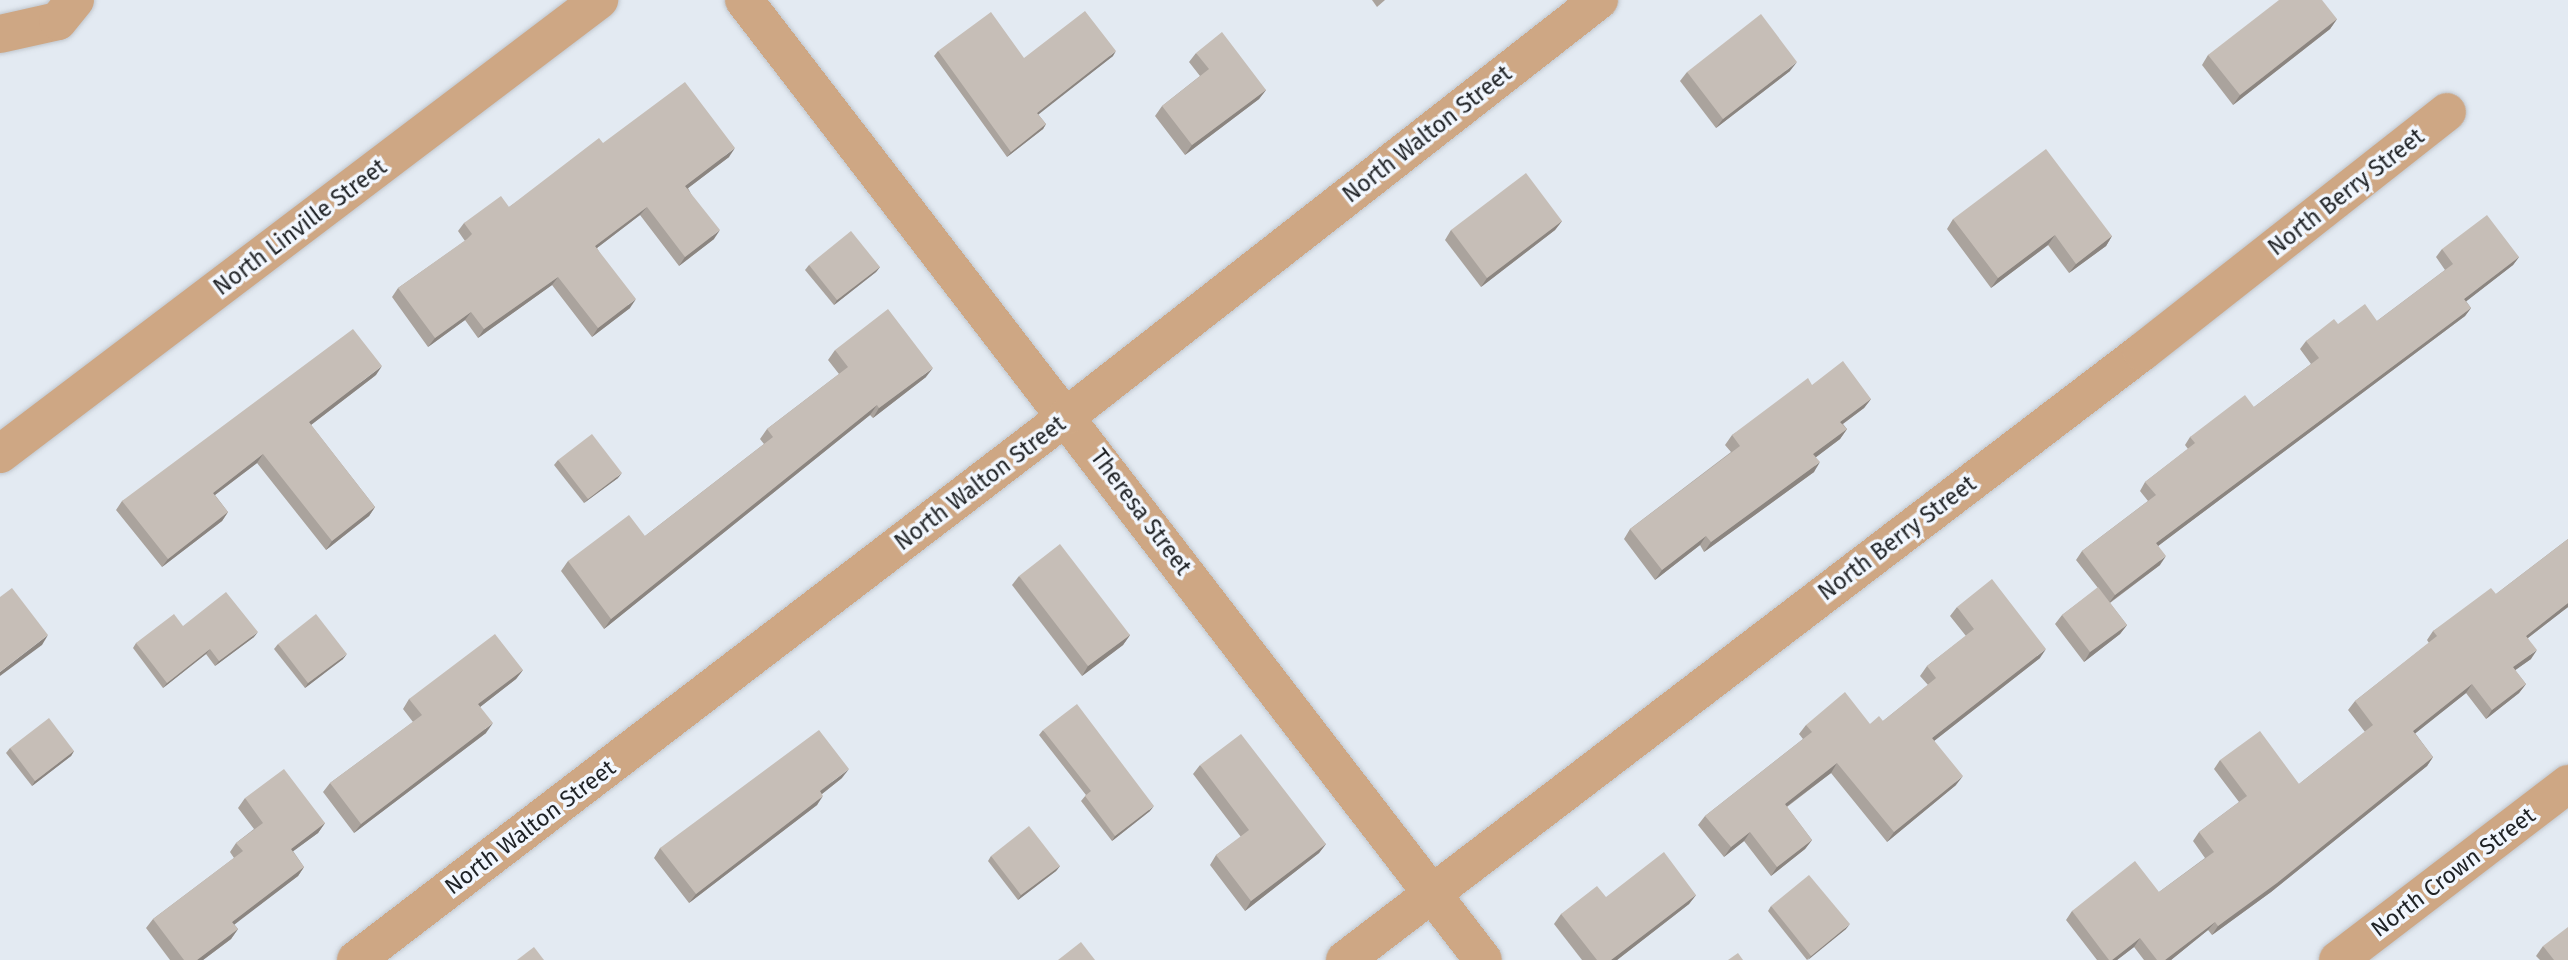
<!DOCTYPE html>
<style>
body{margin:0}
#map{position:relative;width:2568px;height:960px;overflow:hidden;background:#e3eaf2;font-family:"Fira Sans",sans-serif}
div>[style]{position:absolute}
[style*='--x']{left:calc(var(--x)*1px);top:calc(var(--y)*1px);width:calc(var(--w)*1px);rotate:calc(var(--a)*1deg)}
.roads{filter:drop-shadow(0 0 2px #c0c6cd) drop-shadow(0 0 2px #c0c6cd)}
.minor>*{height:38px;margin:-19px;padding:0 19px;transform-origin:19px;border-radius:19px;background:#cea784}
.wall>*{inset:0;background:#aaa39d}
.shaded-wall>*{inset:0;background:#8b8580}
.building>*{inset:0;background:#c6beb7}
span{translate:-50% -50%;white-space:nowrap;text-align:center;line-height:1.15;-webkit-text-stroke:7px #f2f7fe;paint-order:stroke}
.street-label{font-size:23px;color:#1f2225}
</style>
<div id="map">
<div class="roads">
<div class="minor">
<div style="--x:744;--y:0;--w:1211;--a:52.41"></div>
<div style="--x:0;--y:34;--w:59;--a:-12.6"></div>
<div style="--x:58;--y:21;--w:27;--a:-51"></div>
<div style="--x:0;--y:454;--w:752;--a:-37.16"></div>
<div style="--x:356;--y:960;--w:897;--a:-37.43"></div>
<div style="--x:1068;--y:415;--w:674;--a:-38.01"></div>
<div style="--x:1345;--y:960;--w:1002;--a:-37.34"></div>
<div style="--x:2142;--y:352;--w:388;--a:-38.2"></div>
<div style="--x:2338;--y:960;--w:290;--a:-37.4"></div>
</div>
</div>
<div class="wall">
<div style="clip-path:polygon(1372px 0,1385px 0,1377px 7px)"></div>
<div style="clip-path:polygon(2337px 19px,2330px 29px,2233px 105px,2202px 65px,2208px 55px)"></div>
<div style="clip-path:polygon(938px 51px,1024px 58px,1113px 56px,1038px 114px,1046px 124px,1043px 129px,1007px 157px,934px 56px)"></div>
<div style="clip-path:polygon(1196px 53px,1266px 90px,1259px 99px,1185px 155px,1155px 116px,1162px 106px,1200px 76px,1189px 62px)"></div>
<div style="clip-path:polygon(1790px 71px,1716px 128px,1680px 81px,1687px 72px)"></div>
<div style="clip-path:polygon(603px 143px,729px 157px,688px 188px,714px 239px,679px 266px,640px 215px,597px 248px,630px 308px,592px 337px,552px 285px,478px 338px,465px 320px,428px 347px,392px 297px,398px 288px,465px 241px,458px 231px,464px 223px,509px 207px)"></div>
<div style="clip-path:polygon(1953px 219px,2112px 236px,2106px 246px,2069px 273px,2048px 245px,1991px 288px,1947px 229px)"></div>
<div style="clip-path:polygon(1562px 221px,1555px 230px,1481px 287px,1445px 240px,1451px 230px)"></div>
<div style="clip-path:polygon(2442px 249px,2519px 257px,2513px 265px,2466px 301px,2471px 308px,2465px 316px,2158px 546px,2160px 565px,2110px 603px,2127px 625px,2120px 634px,2084px 662px,2055px 624px,2062px 615px,2098px 588px,2076px 560px,2082px 551px,2148px 501px,2140px 491px,2145px 482px,2188px 449px,2185px 445px,2190px 437px,2254px 407px,2311px 364px,2300px 349px,2306px 341px,2338px 324px,2377px 321px,2445px 270px,2436px 257px)"></div>
<div style="clip-path:polygon(809px 265px,880px 267px,876px 272px,834px 305px,805px 270px)"></div>
<div style="clip-path:polygon(835px 350px,926px 377px,873px 418px,870px 415px,604px 629px,561px 571px,568px 561px,645px 536px,764px 444px,760px 439px,767px 429px,839px 374px,828px 360px)"></div>
<div style="clip-path:polygon(376px 375px,311px 425px,375px 507px,369px 516px,326px 550px,257px 463px,215px 495px,228px 512px,222px 521px,162px 567px,116px 510px,122px 501px)"></div>
<div style="clip-path:polygon(1812px 385px,1871px 399px,1864px 408px,1843px 424px,1847px 429px,1840px 439px,1816px 457px,1814px 472px,1704px 552px,1700px 545px,1655px 580px,1624px 539px,1630px 529px,1731px 452px,1725px 445px,1732px 435px)"></div>
<div style="clip-path:polygon(558px 460px,618px 478px,584px 503px,554px 465px)"></div>
<div style="clip-path:polygon(2568px 539px,2568px 607px,2528px 638px,2531px 659px,2515px 670px,2526px 684px,2519px 693px,2486px 719px,2466px 693px,2415px 733px,2433px 757px,2427px 766px,2271px 892px,2212px 935px,2208px 930px,2171px 960px,2144px 960px,2134px 947px,2117px 960px,2097px 960px,2066px 920px,2072px 911px,2159px 892px,2205px 858px,2193px 841px,2199px 832px,2239px 802px,2214px 769px,2220px 760px,2299px 784px,2365px 732px,2348px 710px,2355px 701px,2429px 643px,2427px 640px,2433px 631px,2496px 594px)"></div>
<div style="clip-path:polygon(1019px 576px,1130px 635px,1123px 645px,1082px 676px,1012px 585px)"></div>
<div style="clip-path:polygon(1957px 607px,2040px 658px,1934px 741px,1956px 785px,1887px 842px,1831px 773px,1787px 807px,1812px 840px,1805px 849px,1771px 876px,1744px 841px,1724px 857px,1698px 825px,1705px 816px,1803px 739px,1799px 734px,1806px 725px,1870px 724px,1883px 721px,1928px 685px,1920px 676px,1927px 666px,1966px 636px,1950px 616px)"></div>
<div style="clip-path:polygon(183px 626px,254px 637px,215px 666px,206px 654px,163px 688px,133px 648px,136px 643px)"></div>
<div style="clip-path:polygon(278px 644px,343px 659px,305px 688px,274px 649px)"></div>
<div style="clip-path:polygon(523px 670px,516px 679px,480px 707px,486px 733px,354px 833px,323px 792px,330px 783px,413px 722px,403px 709px,409px 699px)"></div>
<div style="clip-path:polygon(1043px 730px,1150px 811px,1112px 841px,1081px 801px,1086px 795px,1039px 735px)"></div>
<div style="clip-path:polygon(10px 748px,74px 751px,71px 756px,32px 786px,6px 753px)"></div>
<div style="clip-path:polygon(1200px 765px,1326px 844px,1319px 853px,1245px 911px,1210px 865px,1216px 855px,1241px 837px,1193px 774px)"></div>
<div style="clip-path:polygon(842px 778px,822px 794px,817px 805px,689px 903px,654px 858px,660px 848px)"></div>
<div style="clip-path:polygon(245px 798px,325px 823px,318px 833px,293px 851px,304px 867px,298px 876px,234px 924px,238px 929px,231px 939px,203px 960px,170px 960px,146px 928px,153px 919px,234px 858px,230px 852px,236px 843px,254px 829px,238px 808px)"></div>
<div style="clip-path:polygon(991px 856px,1060px 866px,1056px 871px,1018px 900px,988px 861px)"></div>
<div style="clip-path:polygon(1696px 895px,1689px 904px,1617px 960px,1582px 960px,1554px 924px,1561px 914px,1606px 897px)"></div>
<div style="clip-path:polygon(1771px 906px,1846px 929px,1807px 960px,1768px 911px)"></div>
<div style="clip-path:polygon(2543px 946px,2568px 960px,2540px 960px,2536px 956px)"></div>
</div>
<div class="shaded-wall">
<div style="clip-path:polygon(2337px 19px,2330px 29px,2233px 105px,2240px 95px)"></div>
<div style="clip-path:polygon(1116px 51px,1113px 56px,1034px 118px,1037px 113px)"></div>
<div style="clip-path:polygon(1797px 62px,1790px 71px,1716px 128px,1723px 119px)"></div>
<div style="clip-path:polygon(1266px 90px,1259px 99px,1185px 155px,1192px 145px)"></div>
<div style="clip-path:polygon(1046px 124px,1043px 129px,1007px 157px,1011px 152px)"></div>
<div style="clip-path:polygon(735px 148px,729px 157px,679px 195px,685px 186px)"></div>
<div style="clip-path:polygon(647px 207px,640px 215px,589px 254px,595px 246px)"></div>
<div style="clip-path:polygon(1562px 221px,1555px 230px,1481px 287px,1487px 278px)"></div>
<div style="clip-path:polygon(720px 230px,714px 239px,679px 266px,685px 257px)"></div>
<div style="clip-path:polygon(2055px 235px,2048px 245px,1991px 288px,1998px 278px)"></div>
<div style="clip-path:polygon(2112px 236px,2106px 246px,2069px 273px,2076px 264px)"></div>
<div style="clip-path:polygon(2519px 257px,2513px 265px,2459px 307px,2464px 299px)"></div>
<div style="clip-path:polygon(880px 267px,876px 272px,834px 305px,837px 300px)"></div>
<div style="clip-path:polygon(558px 277px,552px 285px,478px 338px,484px 329px)"></div>
<div style="clip-path:polygon(636px 299px,630px 308px,592px 337px,598px 328px)"></div>
<div style="clip-path:polygon(2471px 308px,2465px 316px,2150px 552px,2156px 543px)"></div>
<div style="clip-path:polygon(471px 312px,465px 320px,428px 347px,435px 338px)"></div>
<div style="clip-path:polygon(382px 366px,376px 375px,303px 431px,309px 422px)"></div>
<div style="clip-path:polygon(933px 368px,926px 377px,873px 418px,879px 408px)"></div>
<div style="clip-path:polygon(1871px 399px,1864px 408px,1833px 431px,1840px 422px)"></div>
<div style="clip-path:polygon(877px 405px,870px 415px,604px 629px,611px 619px)"></div>
<div style="clip-path:polygon(1847px 429px,1840px 439px,1807px 464px,1813px 454px)"></div>
<div style="clip-path:polygon(263px 454px,257px 463px,207px 501px,213px 493px)"></div>
<div style="clip-path:polygon(1820px 462px,1814px 472px,1704px 552px,1711px 542px)"></div>
<div style="clip-path:polygon(622px 473px,618px 478px,584px 503px,588px 499px)"></div>
<div style="clip-path:polygon(375px 507px,369px 516px,326px 550px,332px 541px)"></div>
<div style="clip-path:polygon(228px 512px,222px 521px,162px 567px,168px 559px)"></div>
<div style="clip-path:polygon(1706px 536px,1700px 545px,1655px 580px,1662px 570px)"></div>
<div style="clip-path:polygon(2166px 556px,2160px 565px,2109px 603px,2115px 595px)"></div>
<div style="clip-path:polygon(2568px 603px,2568px 607px,2520px 644px,2526px 636px)"></div>
<div style="clip-path:polygon(2127px 625px,2120px 634px,2084px 662px,2090px 652px)"></div>
<div style="clip-path:polygon(258px 632px,254px 637px,215px 666px,219px 661px)"></div>
<div style="clip-path:polygon(48px 635px,42px 645px,0 676px,0 672px)"></div>
<div style="clip-path:polygon(1130px 635px,1123px 645px,1082px 676px,1088px 666px)"></div>
<div style="clip-path:polygon(210px 649px,206px 654px,163px 688px,167px 683px)"></div>
<div style="clip-path:polygon(2046px 649px,2040px 658px,1925px 748px,1932px 738px)"></div>
<div style="clip-path:polygon(2537px 650px,2531px 659px,2507px 676px,2513px 667px)"></div>
<div style="clip-path:polygon(347px 654px,343px 659px,305px 688px,308px 683px)"></div>
<div style="clip-path:polygon(523px 670px,516px 679px,471px 714px,478px 704px)"></div>
<div style="clip-path:polygon(2472px 684px,2466px 693px,2407px 740px,2413px 731px)"></div>
<div style="clip-path:polygon(2526px 684px,2519px 693px,2486px 719px,2492px 710px)"></div>
<div style="clip-path:polygon(493px 723px,486px 733px,354px 833px,361px 824px)"></div>
<div style="clip-path:polygon(74px 751px,71px 756px,32px 786px,35px 781px)"></div>
<div style="clip-path:polygon(2433px 757px,2427px 766px,2271px 892px,2212px 935px,2218px 926px)"></div>
<div style="clip-path:polygon(1837px 763px,1831px 773px,1778px 813px,1785px 804px)"></div>
<div style="clip-path:polygon(849px 769px,842px 778px,813px 801px,820px 791px)"></div>
<div style="clip-path:polygon(1963px 776px,1956px 785px,1887px 842px,1894px 832px)"></div>
<div style="clip-path:polygon(823px 796px,817px 805px,689px 903px,696px 894px)"></div>
<div style="clip-path:polygon(1154px 806px,1150px 811px,1112px 841px,1115px 836px)"></div>
<div style="clip-path:polygon(325px 823px,318px 833px,284px 858px,291px 849px)"></div>
<div style="clip-path:polygon(1750px 832px,1744px 841px,1724px 857px,1731px 847px)"></div>
<div style="clip-path:polygon(1812px 840px,1805px 849px,1771px 876px,1777px 867px)"></div>
<div style="clip-path:polygon(1326px 844px,1319px 853px,1245px 911px,1251px 901px)"></div>
<div style="clip-path:polygon(1060px 866px,1056px 871px,1018px 900px,1021px 895px)"></div>
<div style="clip-path:polygon(304px 867px,298px 876px,226px 931px,232px 922px)"></div>
<div style="clip-path:polygon(1696px 895px,1689px 904px,1617px 960px,1611px 960px)"></div>
<div style="clip-path:polygon(2215px 922px,2208px 930px,2171px 960px,2165px 960px)"></div>
<div style="clip-path:polygon(1850px 924px,1846px 929px,1808px 960px,1811px 956px)"></div>
<div style="clip-path:polygon(238px 929px,231px 939px,203px 960px,197px 960px)"></div>
<div style="clip-path:polygon(2140px 938px,2134px 947px,2117px 960px,2112px 960px)"></div>
</div>
<div class="building">
<div style="clip-path:polygon(2279px 0,2322px 0,2337px 19px,2240px 95px,2208px 55px)"></div>
<div style="clip-path:polygon(1085px 11px,1116px 51px,1037px 113px,1046px 124px,1011px 152px,938px 51px,991px 12px,1024px 58px)"></div>
<div style="clip-path:polygon(1761px 14px,1797px 62px,1723px 119px,1687px 72px)"></div>
<div style="clip-path:polygon(1222px 32px,1266px 90px,1192px 145px,1162px 106px,1209px 69px,1196px 53px)"></div>
<div style="clip-path:polygon(685px 82px,735px 148px,685px 186px,720px 230px,685px 257px,647px 207px,595px 246px,636px 299px,598px 328px,558px 277px,484px 329px,471px 312px,435px 338px,398px 288px,467px 239px,472px 234px,464px 223px,501px 196px,509px 207px,599px 138px,603px 143px)"></div>
<div style="clip-path:polygon(2046px 149px,2112px 236px,2076px 264px,2055px 235px,1998px 278px,1953px 219px)"></div>
<div style="clip-path:polygon(1526px 173px,1562px 221px,1487px 278px,1451px 230px)"></div>
<div style="clip-path:polygon(2487px 215px,2519px 257px,2464px 299px,2471px 308px,2156px 543px,2166px 556px,2115px 595px,2082px 551px,2156px 495px,2145px 482px,2195px 443px,2190px 437px,2245px 395px,2254px 407px,2319px 358px,2306px 341px,2334px 319px,2338px 324px,2365px 304px,2377px 321px,2453px 264px,2442px 249px)"></div>
<div style="clip-path:polygon(851px 231px,880px 267px,837px 300px,809px 265px)"></div>
<div style="clip-path:polygon(888px 309px,933px 368px,879px 408px,877px 405px,611px 619px,568px 561px,629px 515px,645px 536px,773px 437px,767px 429px,848px 367px,835px 350px)"></div>
<div style="clip-path:polygon(353px 329px,382px 366px,309px 422px,375px 507px,332px 541px,263px 454px,213px 493px,228px 512px,168px 559px,122px 501px)"></div>
<div style="clip-path:polygon(1843px 361px,1871px 399px,1840px 422px,1847px 429px,1813px 454px,1820px 462px,1711px 542px,1706px 536px,1662px 570px,1630px 529px,1740px 446px,1732px 435px,1808px 378px,1812px 385px)"></div>
<div style="clip-path:polygon(592px 434px,622px 473px,588px 499px,558px 460px)"></div>
<div style="clip-path:polygon(2568px 539px,2568px 603px,2526px 636px,2537px 650px,2513px 667px,2526px 684px,2492px 710px,2472px 684px,2413px 731px,2433px 757px,2277px 883px,2218px 926px,2215px 922px,2165px 960px,2157px 960px,2140px 938px,2112px 960px,2109px 960px,2072px 911px,2135px 861px,2159px 892px,2214px 852px,2199px 832px,2247px 796px,2220px 760px,2260px 731px,2299px 784px,2373px 725px,2355px 701px,2437px 636px,2433px 631px,2491px 588px,2496px 594px)"></div>
<div style="clip-path:polygon(1060px 544px,1130px 635px,1088px 666px,1019px 576px)"></div>
<div style="clip-path:polygon(1992px 579px,2046px 649px,1932px 738px,1963px 776px,1894px 832px,1837px 763px,1785px 804px,1812px 840px,1777px 867px,1750px 832px,1731px 847px,1705px 816px,1812px 732px,1806px 725px,1845px 692px,1870px 724px,1879px 716px,1883px 721px,1936px 678px,1927px 666px,1974px 629px,1957px 607px)"></div>
<div style="clip-path:polygon(2098px 587px,2127px 625px,2090px 652px,2062px 615px)"></div>
<div style="clip-path:polygon(12px 588px,48px 635px,0 672px,0 597px)"></div>
<div style="clip-path:polygon(226px 592px,258px 632px,219px 661px,210px 649px,167px 683px,136px 643px,174px 614px,183px 626px)"></div>
<div style="clip-path:polygon(316px 614px,347px 654px,308px 683px,278px 644px)"></div>
<div style="clip-path:polygon(495px 634px,523px 670px,478px 704px,493px 723px,361px 824px,330px 783px,422px 715px,409px 699px)"></div>
<div style="clip-path:polygon(1077px 704px,1154px 806px,1115px 836px,1085px 796px,1091px 791px,1043px 730px)"></div>
<div style="clip-path:polygon(49px 718px,74px 751px,35px 781px,10px 748px)"></div>
<div style="clip-path:polygon(819px 730px,849px 769px,820px 791px,823px 796px,696px 894px,660px 848px)"></div>
<div style="clip-path:polygon(1241px 734px,1326px 844px,1251px 901px,1216px 855px,1249px 830px,1200px 765px)"></div>
<div style="clip-path:polygon(284px 769px,325px 823px,291px 849px,304px 867px,232px 922px,238px 929px,197px 960px,184px 960px,153px 919px,243px 851px,236px 843px,263px 823px,245px 798px)"></div>
<div style="clip-path:polygon(1029px 826px,1060px 866px,1021px 895px,991px 856px)"></div>
<div style="clip-path:polygon(1664px 852px,1696px 895px,1611px 960px,1597px 960px,1561px 914px,1597px 886px,1606px 897px)"></div>
<div style="clip-path:polygon(1809px 875px,1850px 924px,1811px 956px,1771px 906px)"></div>
<div style="clip-path:polygon(2568px 927px,2568px 960px,2554px 960px,2543px 946px)"></div>
<div style="clip-path:polygon(1081px 942px,1095px 960px,1058px 960px)"></div>
<div style="clip-path:polygon(534px 947px,544px 960px,517px 960px)"></div>
<div style="clip-path:polygon(1738px 953px,1743px 960px,1728px 960px)"></div>
</div>
<div class="street-label">
<span style="left:1427px;top:134px;rotate:-38deg">North Walton Street</span>
<span style="left:2346px;top:192px;rotate:-38deg">North Berry Street</span>
<span style="left:300px;top:227px;rotate:-37deg">North Linville Street</span>
<span style="left:980px;top:483px;rotate:-37deg">North Walton Street</span>
<span style="left:1141px;top:512px;rotate:53deg">Theresa Street</span>
<span style="left:1897px;top:538px;rotate:-37deg">North Berry Street</span>
<span style="left:530px;top:827px;rotate:-37deg">North Walton Street</span>
<span style="left:2453px;top:872px;rotate:-37deg">North Crown Street</span>
</div>
</div>
